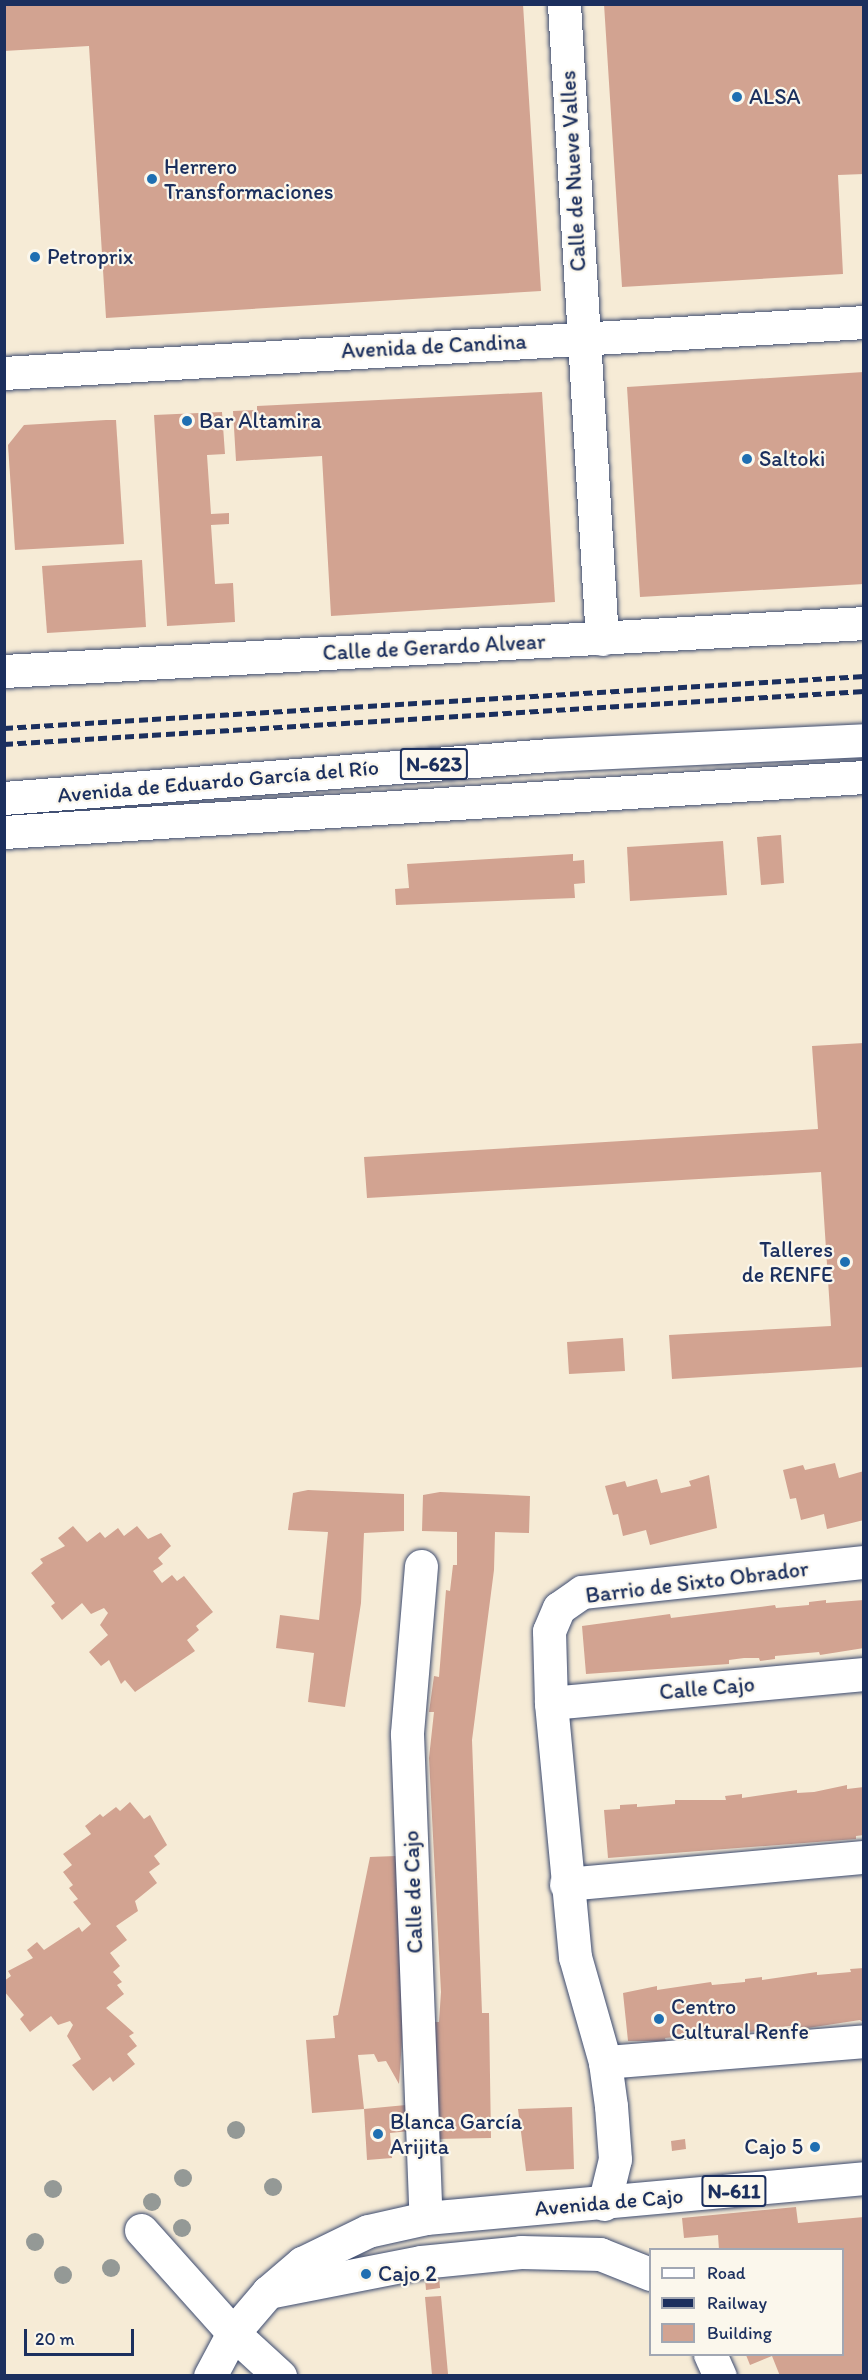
<!DOCTYPE html>
<meta charset="utf-8">
<style>
body{margin:0}
#map{position:relative;width:868px;height:2380px;overflow:hidden;background:#f6ebd6;font-family:Itim,sans-serif}
div>[style]{position:absolute}
[style*='--x']{left:calc(var(--x)*1px);top:calc(var(--y)*1px);width:calc(var(--w)*1px);rotate:calc(var(--a)*1deg)}
.building>*{inset:0;background:#d2a391}
.roads{filter:drop-shadow(0 0 2px #3c4b70) drop-shadow(0 0 2px #3c4b70)}
.minor>*{height:33px;margin:-16.5px;padding:0 16.5px;transform-origin:16.5px;border-radius:16.5px;background:#fff}
.highway>*{height:33px;margin:-16.5px;padding:0 16.5px;transform-origin:16.5px;border-radius:16.5px;background:#fff}
.rail>*{height:4.5px;margin-top:-2.25px;transform-origin:0;background:repeating-linear-gradient(90deg,#1b2f5e 0 9px,transparent 0 13.5px)}
.trees>*{width:18px;height:18px;margin:-9px;border-radius:50%;background:#949996}
.dots>*{width:16px;height:16px;translate:-50% -50%;box-sizing:border-box;border:3px solid #fbf7ec;border-radius:50%}
span{translate:-50% -50%;white-space:nowrap;text-align:center;line-height:1.15;-webkit-text-stroke:4.5px #fbf7ec;paint-order:stroke}
.shield-label span{padding:2px 4px;background:#fbf7ec;border:2px solid;border-radius:4px;-webkit-text-stroke-width:0}
.shield-label{font-size:21px;color:#1b2f5e;font-weight:700}
.poi-label{font-size:22px;color:#1b2f5e}
.left{translate:0 -50%;text-align:left}
.right{translate:-100% -50%;text-align:right}
.street-label{font-size:22px;color:#1b2f5e}
.frame{position:absolute;inset:0;border:6px solid #1b2f5e;pointer-events:none}
.legend{position:absolute;left:649px;top:2248px;width:195px;height:108px;box-sizing:border-box;background:#fbf7ec;border:2px solid #a1a7b3;margin:0;padding:8px 10px;list-style:none;font-size:18px;color:#1b2f5e}
.legend li{display:flex;align-items:center;gap:12px;height:30px}
.legend b{width:30px;border:2px solid #a1a7b3}
.scale{position:absolute;left:24px;top:2329px;width:110px;height:27px;box-sizing:border-box;border:3px solid #1b2f5e;border-top:0;padding-left:8px;font-size:18px;line-height:21px;white-space:nowrap;color:#1b2f5e;-webkit-text-stroke:4px #fbf7ec;paint-order:stroke}
</style>
<div id="map">
<div class="building">
<div style="clip-path:polygon(4px 4px,523px 4px,541px 291px,106px 318px,89px 46px,4px 51px)"></div>
<div style="clip-path:polygon(604px 4px,864px 4px,864px 174px,838px 175px,843px 274px,622px 287px)"></div>
<div style="clip-path:polygon(864px 372px,864px 584px,640px 597px,627px 387px)"></div>
<div style="clip-path:polygon(542px 392px,555px 602px,331px 616px,322px 456px,236px 461px,233px 411px,257px 410px,257px 406px)"></div>
<div style="clip-path:polygon(222px 412px,225px 454px,207px 455px,211px 514px,229px 513px,229px 524px,211px 525px,215px 584px,233px 583px,235px 622px,167px 626px,154px 415px)"></div>
<div style="clip-path:polygon(106px 420px,116px 420px,124px 544px,15px 550px,8px 445px,24px 425px)"></div>
<div style="clip-path:polygon(142px 560px,146px 627px,47px 633px,42px 566px)"></div>
<div style="clip-path:polygon(781px 835px,784px 883px,761px 885px,757px 837px)"></div>
<div style="clip-path:polygon(723px 841px,727px 895px,630px 901px,627px 847px)"></div>
<div style="clip-path:polygon(573px 854px,573px 861px,584px 860px,585px 883px,574px 884px,575px 898px,396px 905px,395px 889px,409px 888px,407px 864px)"></div>
<div style="clip-path:polygon(864px 1043px,864px 1367px,672px 1379px,669px 1335px,831px 1326px,821px 1172px,367px 1198px,364px 1157px,818px 1129px,812px 1046px)"></div>
<div style="clip-path:polygon(623px 1338px,625px 1371px,569px 1374px,567px 1342px)"></div>
<div style="clip-path:polygon(835px 1463px,839px 1478px,864px 1471px,864px 1520px,827px 1529px,824px 1514px,801px 1520px,796px 1498px,790px 1499px,783px 1470px,803px 1465px,805px 1470px)"></div>
<div style="clip-path:polygon(709px 1475px,717px 1528px,650px 1545px,646px 1530px,623px 1536px,618px 1514px,613px 1515px,605px 1486px,625px 1481px,627px 1487px,657px 1479px,661px 1493px,691px 1486px,689px 1481px)"></div>
<div style="clip-path:polygon(308px 1490px,404px 1494px,404px 1531px,364px 1533px,361px 1603px,345px 1707px,308px 1702px,314px 1653px,276px 1648px,280px 1615px,319px 1620px,328px 1532px,288px 1530px,293px 1493px)"></div>
<div style="clip-path:polygon(440px 1492px,530px 1496px,529px 1533px,495px 1532px,494px 1570px,472px 1740px,482px 2013px,489px 2013px,491px 2138px,436px 2139px,433px 2022px,439px 2022px,441px 1992px,429px 1758px,434px 1712px,429px 1712px,434px 1676px,439px 1677px,446px 1590px,450px 1591px,453px 1565px,457px 1565px,457px 1532px,422px 1531px,423px 1495px)"></div>
<div style="clip-path:polygon(73px 1526px,87px 1542px,100px 1532px,105px 1538px,118px 1528px,124px 1536px,137px 1526px,148px 1539px,161px 1533px,171px 1546px,158px 1558px,163px 1564px,153px 1571px,162px 1583px,172px 1575px,177px 1581px,184px 1576px,213px 1612px,196px 1626px,199px 1630px,187px 1640px,195px 1651px,135px 1692px,125px 1680px,121px 1684px,109px 1660px,101px 1666px,89px 1652px,108px 1635px,100px 1625px,108px 1613px,104px 1608px,91px 1614px,82px 1603px,62px 1620px,51px 1606px,55px 1603px,31px 1573px,43px 1563px,40px 1559px,65px 1546px,58px 1538px)"></div>
<div style="clip-path:polygon(826px 1600px,826px 1603px,864px 1600px,864px 1648px,820px 1655px,819px 1652px,775px 1656px,775px 1659px,760px 1661px,759px 1658px,744px 1658px,729px 1660px,729px 1664px,586px 1674px,582px 1626px,670px 1614px,671px 1618px,775px 1605px,776px 1608px,809px 1605px,809px 1602px)"></div>
<div style="clip-path:polygon(847px 1785px,847px 1789px,864px 1787px,864px 1835px,856px 1836px,856px 1839px,608px 1858px,604px 1810px,620px 1809px,620px 1805px,637px 1804px,637px 1807px,675px 1804px,675px 1800px,726px 1800px,725px 1796px,742px 1794px,742px 1798px,797px 1790px,797px 1793px,814px 1792px)"></div>
<div style="clip-path:polygon(130px 1802px,144px 1819px,150px 1815px,167px 1845px,154px 1856px,160px 1864px,149px 1872px,157px 1883px,135px 1901px,138px 1911px,116px 1926px,127px 1940px,110px 1953px,120px 1966px,113px 1972px,122px 1982px,117px 1985px,124px 1994px,106px 2008px,134px 2033px,129px 2036px,137px 2046px,127px 2054px,135px 2064px,113px 2082px,110px 2077px,93px 2091px,72px 2065px,81px 2059px,67px 2036px,73px 2025px,70px 2021px,58px 2025px,51px 2016px,30px 2032px,20px 2019px,24px 2015px,4px 1991px,4px 1981px,11px 1976px,8px 1971px,33px 1958px,27px 1950px,37px 1942px,44px 1950px,79px 1927px,82px 1932px,91px 1924px,73px 1902px,78px 1899px,69px 1888px,73px 1885px,63px 1872px,72px 1865px,63px 1854px,91px 1834px,85px 1826px,100px 1814px,103px 1817px,116px 1807px,120px 1811px)"></div>
<div style="clip-path:polygon(396px 1856px,403px 2026px,399px 2084px,386px 2061px,378px 2062px,374px 2054px,358px 2055px,364px 2109px,312px 2113px,306px 2040px,335px 2038px,333px 2016px,338px 2015px,370px 1857px)"></div>
<div style="clip-path:polygon(864px 1968px,864px 2023px,860px 2020px,801px 2029px,800px 2025px,770px 2028px,770px 2031px,711px 2033px,711px 2037px,696px 2038px,696px 2035px,665px 2038px,666px 2041px,628px 2041px,623px 1993px,657px 1986px,657px 1990px,711px 1982px,712px 1985px,745px 1982px,745px 1979px,762px 1977px,762px 1980px,817px 1972px,817px 1975px,851px 1972px,850px 1969px)"></div>
<div style="clip-path:polygon(406px 2105px,410px 2131px,390px 2133px,392px 2158px,367px 2160px,364px 2109px)"></div>
<div style="clip-path:polygon(572px 2107px,574px 2169px,526px 2171px,518px 2109px)"></div>
<div style="clip-path:polygon(685px 2139px,686px 2149px,672px 2151px,671px 2141px)"></div>
<div style="clip-path:polygon(796px 2207px,798px 2223px,864px 2217px,864px 2376px,780px 2376px,772px 2356px,750px 2365px,746px 2355px,843px 2355px,842px 2250px,719px 2250px,718px 2235px,684px 2238px,682px 2218px)"></div>
<div style="clip-path:polygon(439px 2276px,440px 2288px,426px 2290px,425px 2278px)"></div>
<div style="clip-path:polygon(441px 2296px,448px 2374px,432px 2375px,425px 2297px)"></div>
</div>
<div class="roads">
<div class="minor">
<div style="--x:564;--y:4;--w:636;--a:86.58"></div>
<div style="--x:4;--y:373;--w:862;--a:-3.39"></div>
<div style="--x:4;--y:671;--w:861;--a:-3.19"></div>
<div style="--x:421;--y:1566;--w:169;--a:94.8"></div>
<div style="--x:407;--y:1734;--w:484;--a:87.8"></div>
<div style="--x:551;--y:1703;--w:314;--a:-5.3"></div>
<div style="--x:566;--y:1884;--w:299;--a:-5.2"></div>
<div style="--x:605;--y:2062;--w:260;--a:-4.6"></div>
<div style="--x:604;--y:2204;--w:46;--a:-76.3"></div>
<div style="--x:615;--y:2159;--w:53;--a:-94.3"></div>
<div style="--x:611;--y:2106;--w:44;--a:-97.8"></div>
<div style="--x:605;--y:2062;--w:109;--a:-105.9"></div>
<div style="--x:575;--y:1957;--w:255;--a:-95.4"></div>
<div style="--x:551;--y:1703;--w:72;--a:-91.6"></div>
<div style="--x:549;--y:1631;--w:25;--a:-67"></div>
<div style="--x:559;--y:1608;--w:28;--a:-35"></div>
<div style="--x:582;--y:1592;--w:284;--a:-6.1"></div>
<div style="--x:141;--y:2230;--w:138;--a:48.2"></div>
<div style="--x:233;--y:2333;--w:64;--a:42.5"></div>
<div style="--x:268;--y:2292;--w:156;--a:-11.1"></div>
<div style="--x:421;--y:2262;--w:100;--a:-5.7"></div>
<div style="--x:521;--y:2252;--w:79;--a:1.5"></div>
<div style="--x:600;--y:2254;--w:54;--a:21.8"></div>
<div style="--x:710;--y:2354;--w:24;--a:66"></div>
</div>
<div class="highway">
<div style="--x:4;--y:798;--w:547;--a:-4.51"></div>
<div style="--x:549;--y:755;--w:315;--a:-2.7"></div>
<div style="--x:4;--y:832;--w:862;--a:-3.66"></div>
<div style="--x:210;--y:2376;--w:49;--a:-61.9"></div>
<div style="--x:233;--y:2333;--w:54;--a:-49.5"></div>
<div style="--x:268;--y:2292;--w:45;--a:-40.5"></div>
<div style="--x:302;--y:2263;--w:73;--a:-25.9"></div>
<div style="--x:368;--y:2231;--w:59;--a:-12.6"></div>
<div style="--x:426;--y:2218;--w:440;--a:-5.2"></div>
</div>
</div>
<div class="rail">
<div style="--x:4;--y:728;--w:862;--a:-3.46"></div>
<div style="--x:4;--y:744;--w:862;--a:-3.53"></div>
</div>
<div class="trees">
<div style="left:236px;top:2130px"></div>
<div style="left:183px;top:2178px"></div>
<div style="left:273px;top:2187px"></div>
<div style="left:53px;top:2189px"></div>
<div style="left:152px;top:2202px"></div>
<div style="left:182px;top:2228px"></div>
<div style="left:35px;top:2242px"></div>
<div style="left:111px;top:2268px"></div>
<div style="left:63px;top:2275px"></div>
</div>
<div class="dots">
<div style="left:737px;top:97px;background:#1f6fb2"></div>
<div style="left:152px;top:179px;background:#1f6fb2"></div>
<div style="left:35px;top:257px;background:#1f6fb2"></div>
<div style="left:187px;top:421px;background:#1f6fb2"></div>
<div style="left:747px;top:459px;background:#1f6fb2"></div>
<div style="left:845px;top:1262px;background:#1f6fb2"></div>
<div style="left:659px;top:2019px;background:#1f6fb2"></div>
<div style="left:378px;top:2134px;background:#1f6fb2"></div>
<div style="left:815px;top:2147px;background:#1f6fb2"></div>
<div style="left:366px;top:2274px;background:#1f6fb2"></div>
</div>
<div class="shield-label">
<span style="left:434px;top:764px">N-623</span>
<span style="left:734px;top:2191px">N-611</span>
</div>
<div class="poi-label">
<span class="left" style="left:749px;top:97px">ALSA</span>
<span class="left" style="left:164px;top:179px">Herrero<br>Transformaciones</span>
<span class="left" style="left:47px;top:257px">Petroprix</span>
<span class="left" style="left:199px;top:421px">Bar Altamira</span>
<span class="left" style="left:759px;top:459px">Saltoki</span>
<span class="right" style="left:833px;top:1262px">Talleres<br>de RENFE</span>
<span class="left" style="left:671px;top:2019px">Centro<br>Cultural Renfe</span>
<span class="left" style="left:390px;top:2134px">Blanca García<br>Arijita</span>
<span class="right" style="left:803px;top:2147px">Cajo 5</span>
<span class="left" style="left:378px;top:2274px">Cajo 2</span>
</div>
<div class="street-label">
<span style="left:573px;top:171px;rotate:-93deg">Calle de Nueve Valles</span>
<span style="left:434px;top:346px;rotate:-3deg">Avenida de Candina</span>
<span style="left:434px;top:647px;rotate:-3deg">Calle de Gerardo Alvear</span>
<span style="left:218px;top:781px;rotate:-5deg">Avenida de Eduardo García del Río</span>
<span style="left:697px;top:1582px;rotate:-7deg">Barrio de Sixto Obrador</span>
<span style="left:707px;top:1688px;rotate:-5deg">Calle Cajo</span>
<span style="left:413px;top:1892px;rotate:-92deg">Calle de Cajo</span>
<span style="left:609px;top:2202px;rotate:-5deg">Avenida de Cajo</span>
</div>
<div class="frame"></div>
<ul class="legend">
<li><b style="height:8px;background:#fff"></b>Road</li>
<li><b style="height:8px;background:#1b2f5e"></b>Railway</li>
<li><b style="height:16px;background:#d2a391"></b>Building</li>
</ul>
<div class="scale">20 m</div>
</div>
